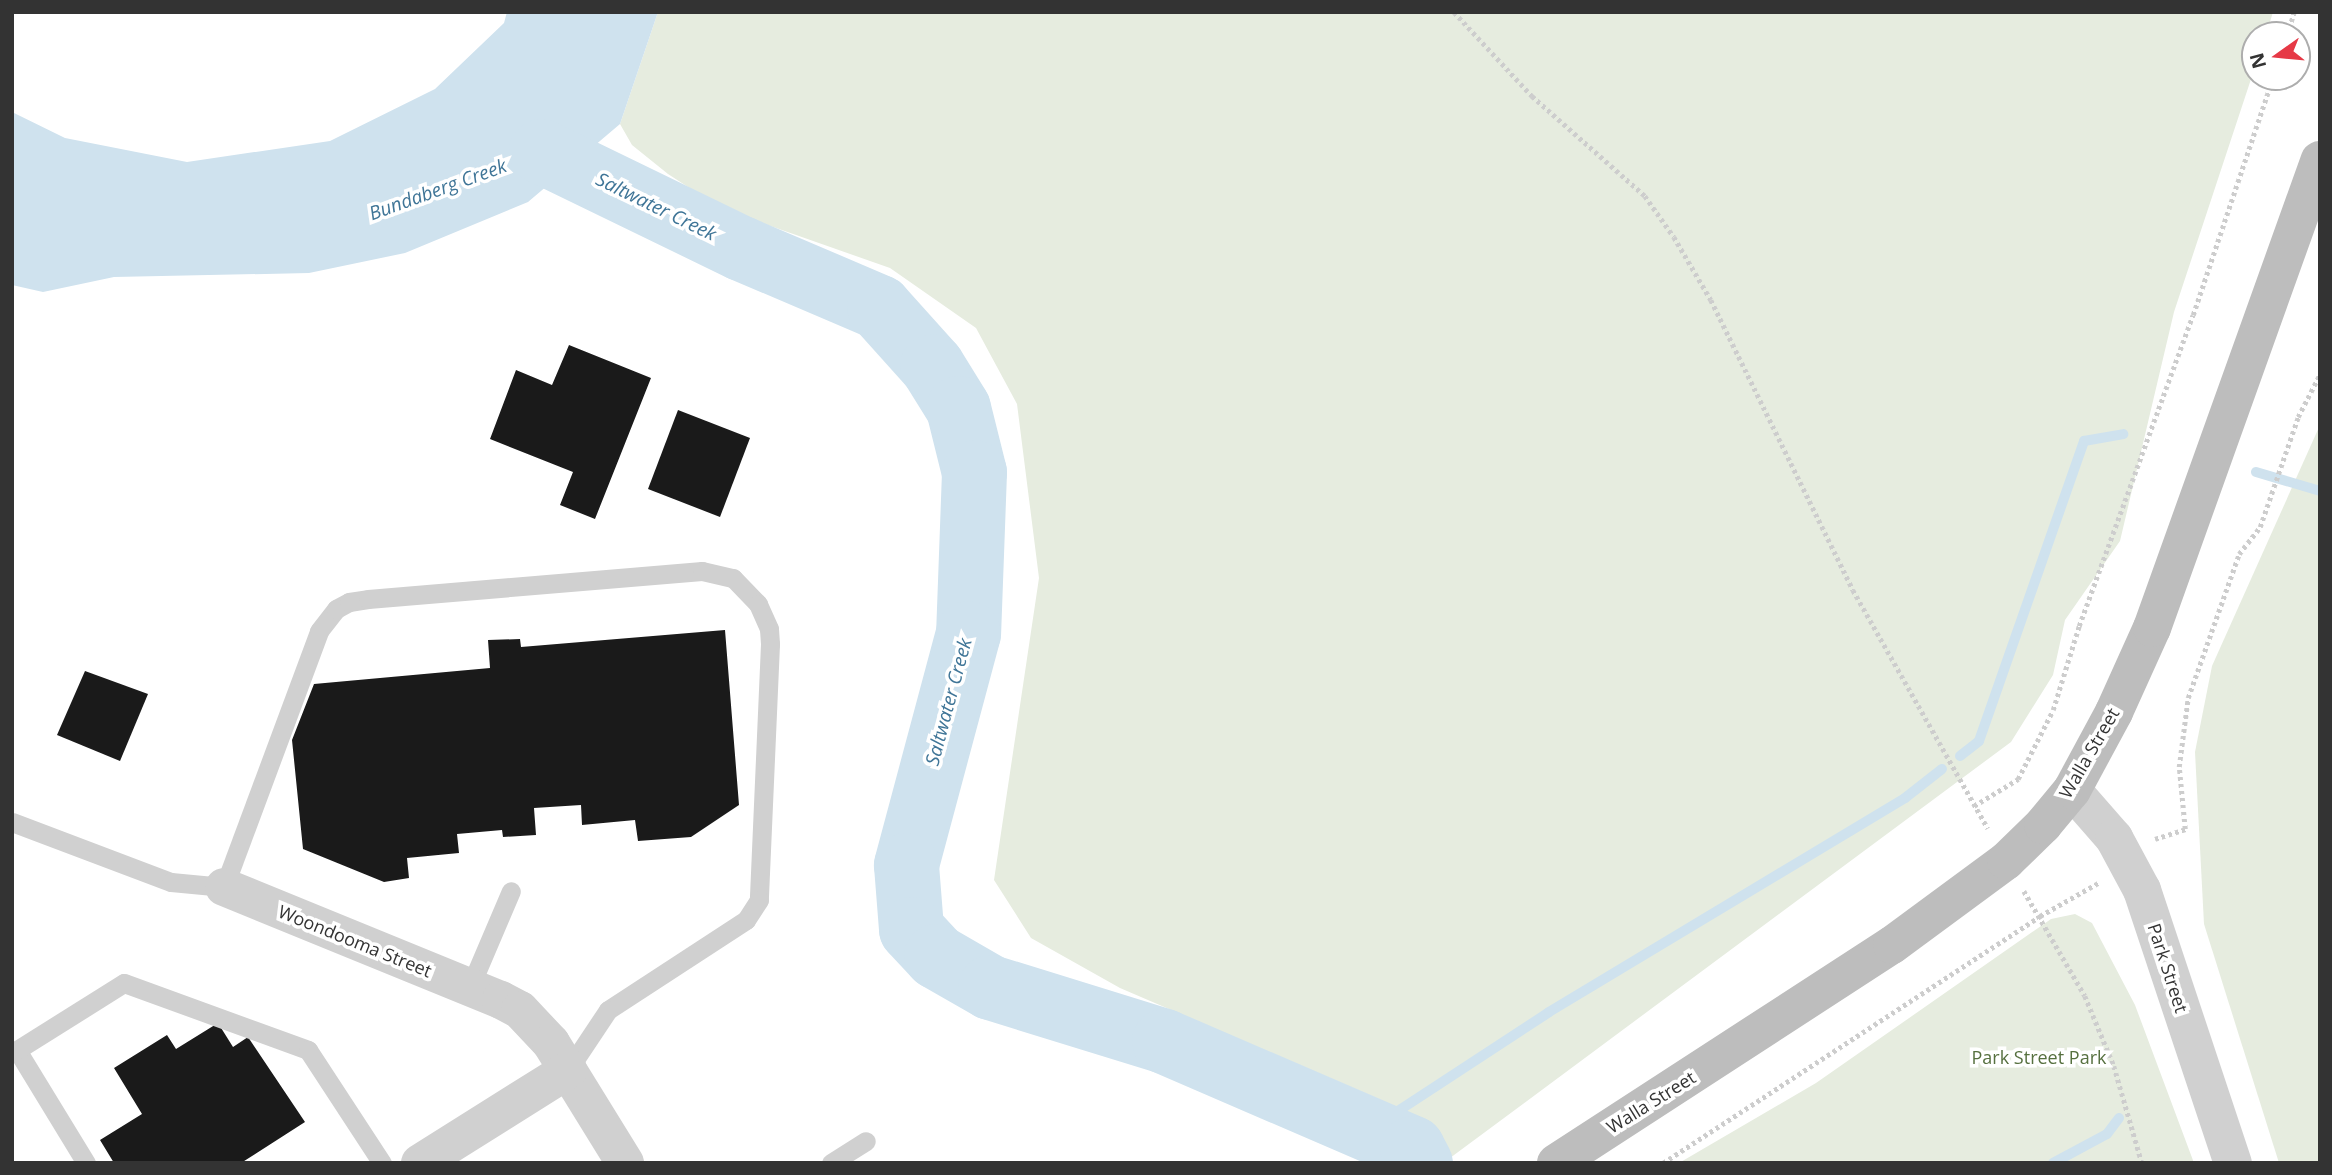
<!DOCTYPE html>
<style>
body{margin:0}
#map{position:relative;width:2332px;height:1175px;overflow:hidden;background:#fff;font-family:"Open Sans",sans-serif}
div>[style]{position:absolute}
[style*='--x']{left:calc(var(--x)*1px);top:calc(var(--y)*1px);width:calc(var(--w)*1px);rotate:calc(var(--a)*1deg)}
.green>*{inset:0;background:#e6ecdf}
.water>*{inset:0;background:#cfe2ee}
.stream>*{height:10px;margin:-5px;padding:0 5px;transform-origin:5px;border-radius:5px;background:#cfe2ee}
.river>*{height:65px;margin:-32.5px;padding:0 32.5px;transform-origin:32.5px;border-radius:32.5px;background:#cfe2ee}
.building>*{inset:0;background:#1a1a1a}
.path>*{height:4.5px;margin-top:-2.25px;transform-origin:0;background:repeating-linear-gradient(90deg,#cdcdcd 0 3.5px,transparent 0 7px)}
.lane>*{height:19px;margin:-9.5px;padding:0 9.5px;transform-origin:9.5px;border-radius:9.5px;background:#d0d0d0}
.street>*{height:38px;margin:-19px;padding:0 19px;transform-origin:19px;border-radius:19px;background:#d0d0d0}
.secondary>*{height:38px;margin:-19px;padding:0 19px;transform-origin:19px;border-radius:19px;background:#bdbdbd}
span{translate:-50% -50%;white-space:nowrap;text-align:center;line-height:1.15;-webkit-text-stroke:7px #fff;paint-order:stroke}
.street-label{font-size:18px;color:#333}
.park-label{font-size:18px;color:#56703f}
.water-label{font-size:19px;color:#3f7597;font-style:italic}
.frame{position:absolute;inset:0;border:14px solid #333;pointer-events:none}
.north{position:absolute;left:2241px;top:21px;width:70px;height:70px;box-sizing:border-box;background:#fff;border:2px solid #adadad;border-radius:50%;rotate:255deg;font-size:19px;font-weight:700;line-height:28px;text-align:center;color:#333}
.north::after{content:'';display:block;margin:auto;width:24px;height:32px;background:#e63946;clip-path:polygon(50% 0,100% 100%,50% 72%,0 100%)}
</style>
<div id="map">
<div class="green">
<div style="clip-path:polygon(658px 12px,2273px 12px,2266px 35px,2255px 35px,2255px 67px,2174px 312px,2120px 541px,2065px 620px,2053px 675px,2011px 742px,1450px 1158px,1381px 1100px,1120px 988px,1031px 938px,994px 880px,1039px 578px,1017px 404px,976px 328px,890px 268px,722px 209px,668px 174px,632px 145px,620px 124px)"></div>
<div style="clip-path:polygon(2320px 425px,2320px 1163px,2279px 1163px,2204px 924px,2195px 752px,2212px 666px)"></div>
<div style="clip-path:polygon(2075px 914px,2092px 923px,2135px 1005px,2194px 1163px,1679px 1163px,1816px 1083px,2051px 919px)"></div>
</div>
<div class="water">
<div style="clip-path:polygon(507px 12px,658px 12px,620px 124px,528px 202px,405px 253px,309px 273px,114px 277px,43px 292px,12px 285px,12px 112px,65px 138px,187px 162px,330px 141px,435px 89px,504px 23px)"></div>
</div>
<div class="stream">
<div style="--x:2256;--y:472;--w:67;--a:16.5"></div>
<div style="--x:1960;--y:756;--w:24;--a:-38"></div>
<div style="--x:1979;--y:741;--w:318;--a:-70.7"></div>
<div style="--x:2084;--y:441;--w:40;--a:-10"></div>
<div style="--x:1369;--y:1130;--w:215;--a:-33.2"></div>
<div style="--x:1549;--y:1012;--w:415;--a:-31"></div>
<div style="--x:1905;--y:798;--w:47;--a:-38.1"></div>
<div style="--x:2053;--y:1163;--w:61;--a:-28.2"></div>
<div style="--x:2107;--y:1134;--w:20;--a:-53"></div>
</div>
<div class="river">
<div style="--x:541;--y:151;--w:222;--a:25.9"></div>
<div style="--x:741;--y:248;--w:150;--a:23.1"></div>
<div style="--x:879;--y:307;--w:79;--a:48.1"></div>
<div style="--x:932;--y:366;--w:49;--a:58.2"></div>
<div style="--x:958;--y:408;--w:66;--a:76"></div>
<div style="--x:974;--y:472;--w:161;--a:92.1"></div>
<div style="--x:968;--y:633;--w:240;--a:105"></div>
<div style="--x:906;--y:865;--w:64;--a:85.5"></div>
<div style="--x:911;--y:929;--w:37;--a:47"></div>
<div style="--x:936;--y:956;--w:62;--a:29.9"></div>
<div style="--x:990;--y:987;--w:182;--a:17.2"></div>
<div style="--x:1164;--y:1041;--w:270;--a:23.3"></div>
<div style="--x:1412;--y:1148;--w:17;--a:62"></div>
</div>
<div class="building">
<div style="clip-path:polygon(569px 345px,651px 378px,595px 519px,560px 505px,573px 472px,490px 439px,516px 370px,552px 385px)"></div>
<div style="clip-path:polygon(678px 410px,750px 438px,720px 517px,648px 489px)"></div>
<div style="clip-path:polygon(725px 630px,739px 805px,691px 837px,638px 841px,635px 820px,582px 825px,581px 805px,534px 808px,536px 835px,503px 837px,502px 830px,457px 834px,459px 853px,407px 858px,409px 878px,384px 882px,303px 849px,292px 740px,314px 684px,490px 668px,488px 640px,520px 639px,521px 647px)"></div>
<div style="clip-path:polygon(85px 671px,148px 694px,120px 761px,57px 735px)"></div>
<div style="clip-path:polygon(218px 1023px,233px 1047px,248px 1037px,305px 1122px,241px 1163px,114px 1163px,100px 1140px,142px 1114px,114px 1068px,167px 1035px,176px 1049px)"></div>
</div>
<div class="path">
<div style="--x:1454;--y:12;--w:115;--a:47.1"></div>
<div style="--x:1532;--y:96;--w:151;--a:41.5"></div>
<div style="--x:1645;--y:196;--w:50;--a:54.7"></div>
<div style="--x:1674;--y:237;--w:73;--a:59.6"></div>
<div style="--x:1711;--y:300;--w:323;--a:63.9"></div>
<div style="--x:1853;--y:590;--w:274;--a:60.5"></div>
<div style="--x:2287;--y:35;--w:24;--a:-73"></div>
<div style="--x:1974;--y:806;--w:52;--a:-31.5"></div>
<div style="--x:2018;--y:779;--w:77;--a:-63.1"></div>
<div style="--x:2053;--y:710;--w:88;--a:-72.8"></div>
<div style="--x:2079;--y:626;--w:331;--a:-69.9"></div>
<div style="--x:2193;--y:315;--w:251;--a:-71.4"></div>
<div style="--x:2155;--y:839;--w:32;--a:-18"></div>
<div style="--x:2185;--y:829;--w:62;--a:-95.5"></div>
<div style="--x:2179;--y:767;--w:70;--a:-82.6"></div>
<div style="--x:2188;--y:698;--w:153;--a:-70.5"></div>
<div style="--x:2239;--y:554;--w:34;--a:-52"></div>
<div style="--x:2260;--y:527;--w:116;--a:-70.9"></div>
<div style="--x:2298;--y:417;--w:48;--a:-62.9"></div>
<div style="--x:2024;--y:891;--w:121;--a:59.8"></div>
<div style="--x:2085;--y:996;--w:76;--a:67.5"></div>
<div style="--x:2114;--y:1066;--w:101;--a:73.9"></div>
<div style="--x:1663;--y:1163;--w:451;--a:-33.2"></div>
<div style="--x:2040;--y:916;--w:67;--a:-29.6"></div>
</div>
<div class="lane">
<div style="--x:12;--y:822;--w:170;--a:20.7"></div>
<div style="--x:171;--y:882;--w:53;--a:5.4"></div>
<div style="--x:224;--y:887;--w:273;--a:-69.6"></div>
<div style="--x:319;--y:631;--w:28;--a:-52"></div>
<div style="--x:336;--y:609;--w:15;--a:-28"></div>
<div style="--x:349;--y:602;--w:19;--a:-9"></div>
<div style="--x:368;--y:599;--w:335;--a:-4.8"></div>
<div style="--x:702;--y:571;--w:32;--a:13"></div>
<div style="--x:733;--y:578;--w:36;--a:46"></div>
<div style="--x:758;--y:604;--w:27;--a:66"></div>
<div style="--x:769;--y:629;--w:15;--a:86"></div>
<div style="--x:770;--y:644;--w:256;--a:92.5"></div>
<div style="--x:759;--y:900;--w:24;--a:123"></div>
<div style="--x:746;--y:920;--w:165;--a:146.9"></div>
<div style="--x:608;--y:1010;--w:72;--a:123.7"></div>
<div style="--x:470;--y:987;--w:104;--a:-66.9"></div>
<div style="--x:86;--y:1163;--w:132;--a:-121.4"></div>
<div style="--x:17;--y:1050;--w:126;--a:-32.1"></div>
<div style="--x:124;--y:983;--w:196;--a:20"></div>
<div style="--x:308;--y:1050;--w:135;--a:56.8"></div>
<div style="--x:831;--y:1163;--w:41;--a:-32.2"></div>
</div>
<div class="street">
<div style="--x:2072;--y:790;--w:64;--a:48.8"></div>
<div style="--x:2114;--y:838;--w:59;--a:61.7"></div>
<div style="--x:2142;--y:890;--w:288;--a:71.6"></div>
<div style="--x:224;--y:887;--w:299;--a:22.2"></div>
<div style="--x:501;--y:1000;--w:21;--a:28"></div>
<div style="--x:520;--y:1010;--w:45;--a:46.8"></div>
<div style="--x:551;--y:1043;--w:141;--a:58.3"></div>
<div style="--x:420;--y:1163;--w:175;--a:-32.1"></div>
</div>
<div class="secondary">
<div style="--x:1556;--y:1163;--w:401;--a:-33"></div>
<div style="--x:1892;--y:945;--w:142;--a:-36.4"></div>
<div style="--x:2006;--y:861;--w:52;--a:-44.2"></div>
<div style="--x:2043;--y:825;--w:45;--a:-50.4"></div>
<div style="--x:2072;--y:790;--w:89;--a:-61.7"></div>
<div style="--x:2114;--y:712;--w:92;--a:-65.7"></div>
<div style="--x:2152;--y:628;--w:497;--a:-70.3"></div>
</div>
<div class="street-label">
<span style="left:2089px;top:753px;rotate:-60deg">Walla Street</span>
<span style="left:355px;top:941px;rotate:22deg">Woondooma Street</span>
<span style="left:2168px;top:968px;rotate:72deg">Park Street</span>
<span style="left:1651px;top:1102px;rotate:-32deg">Walla Street</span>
</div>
<div class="park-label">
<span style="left:2039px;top:1057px">Park Street Park</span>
</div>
<div class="water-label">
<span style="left:438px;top:190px;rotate:-20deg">Bundaberg Creek</span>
<span style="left:656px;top:207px;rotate:26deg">Saltwater Creek</span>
<span style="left:949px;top:702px;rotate:-75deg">Saltwater Creek</span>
</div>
<div class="frame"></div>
<div class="north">N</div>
</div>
